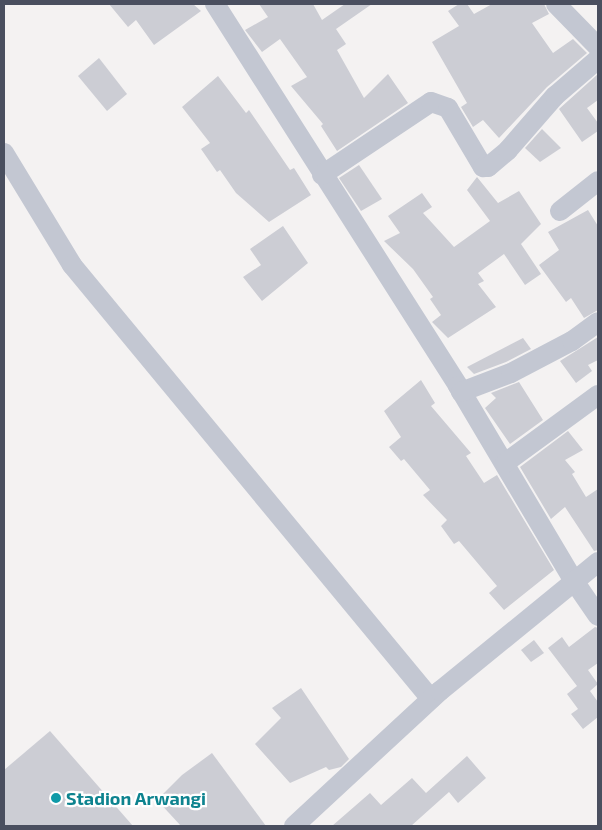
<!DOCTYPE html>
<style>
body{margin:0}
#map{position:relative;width:602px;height:830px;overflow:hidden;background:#f4f2f2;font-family:"Exo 2",sans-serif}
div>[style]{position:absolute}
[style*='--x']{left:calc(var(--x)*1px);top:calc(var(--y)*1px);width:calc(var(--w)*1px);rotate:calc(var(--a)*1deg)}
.building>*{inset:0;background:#cccdd4}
.minor>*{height:20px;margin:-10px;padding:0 10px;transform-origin:10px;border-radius:10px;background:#c3c7d2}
.dots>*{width:14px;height:14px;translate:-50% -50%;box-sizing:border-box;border:2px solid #fff;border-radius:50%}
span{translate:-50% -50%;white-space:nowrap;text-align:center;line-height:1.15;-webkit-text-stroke:4.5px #fff;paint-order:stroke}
.culture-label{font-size:18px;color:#0d838f;font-weight:700}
.left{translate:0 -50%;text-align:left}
.frame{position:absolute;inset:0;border:5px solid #4a4f5f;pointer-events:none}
</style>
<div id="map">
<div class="building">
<div style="clip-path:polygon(109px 4px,193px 4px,201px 11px,154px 45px,136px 20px,128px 27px)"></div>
<div style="clip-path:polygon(259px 4px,313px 4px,322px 20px,345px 4px,372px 4px,336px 29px,346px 44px,337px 50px,364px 98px,388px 74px,408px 103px,337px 151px,321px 126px,323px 124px,291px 86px,307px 77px,280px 39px,262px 52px,245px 30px,268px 17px)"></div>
<div style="clip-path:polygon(459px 4px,467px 4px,474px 14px,492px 4px,544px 4px,549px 14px,532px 23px,553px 53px,573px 39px,587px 53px,547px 87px,499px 138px,483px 120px,473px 127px,461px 107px,467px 103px,432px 42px,459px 26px,448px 11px)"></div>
<div style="clip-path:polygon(99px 58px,127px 94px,107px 111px,78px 76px)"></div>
<div style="clip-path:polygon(598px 74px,598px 100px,587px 108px,598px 123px,598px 131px,582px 142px,559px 109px)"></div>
<div style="clip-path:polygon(218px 76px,246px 113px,249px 110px,290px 170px,294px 168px,311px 195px,269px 222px,236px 193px,220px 170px,217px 172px,201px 149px,210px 143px,182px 107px)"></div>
<div style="clip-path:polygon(542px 129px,561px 148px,540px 162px,525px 148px)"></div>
<div style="clip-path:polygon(359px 165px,382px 199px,361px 211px,339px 178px)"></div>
<div style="clip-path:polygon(477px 177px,498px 203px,519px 191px,541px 224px,521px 244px,541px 274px,525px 285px,504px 254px,478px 273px,484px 281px,478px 284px,496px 307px,448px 338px,432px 322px,441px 315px,430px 299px,433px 297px,413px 269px,384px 241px,400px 233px,388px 216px,422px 193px,432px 207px,423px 213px,454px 247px,490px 221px,467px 190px)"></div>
<div style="clip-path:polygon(588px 210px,598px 226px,598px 310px,584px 318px,571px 298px,566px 302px,539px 265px,559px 250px,548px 232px)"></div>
<div style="clip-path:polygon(283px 226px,308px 263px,262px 301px,243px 277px,261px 265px,250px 249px)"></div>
<div style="clip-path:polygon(598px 337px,598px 360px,588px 365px,592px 371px,576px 383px,560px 361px)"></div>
<div style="clip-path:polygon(523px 338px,531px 349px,506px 362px,474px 374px,467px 367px)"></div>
<div style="clip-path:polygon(421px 380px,435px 403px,431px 406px,471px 453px,466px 456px,484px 483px,497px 475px,554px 570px,504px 610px,489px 593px,497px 586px,459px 541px,454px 544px,441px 526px,447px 520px,423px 495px,430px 490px,404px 459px,401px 461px,389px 447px,401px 437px,384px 411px)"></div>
<div style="clip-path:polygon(519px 382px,543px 420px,510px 444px,485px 408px,496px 398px,491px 393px)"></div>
<div style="clip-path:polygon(568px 431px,583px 450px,565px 460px,575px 472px,572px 474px,586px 497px,598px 489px,598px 550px,594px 551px,565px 507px,551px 519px,520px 467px)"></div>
<div style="clip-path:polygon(595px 627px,598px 628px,598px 663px,588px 670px,598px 684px,590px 691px,598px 702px,598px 717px,583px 729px,571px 714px,578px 709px,567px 694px,577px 686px,548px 648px,562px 637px,569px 647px)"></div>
<div style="clip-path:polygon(534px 640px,544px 653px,531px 662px,521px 650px)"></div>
<div style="clip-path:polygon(301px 688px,349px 759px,341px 767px,329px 770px,326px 767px,290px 783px,255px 744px,281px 718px,272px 708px)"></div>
<div style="clip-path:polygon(50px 731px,133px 826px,4px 826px,4px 770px)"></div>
<div style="clip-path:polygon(212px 753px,266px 826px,181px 826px,157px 800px,182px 775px)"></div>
<div style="clip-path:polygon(467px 756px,486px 778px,458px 803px,449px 792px,411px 826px,332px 826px,370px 793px,381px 805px,412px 778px,426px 793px)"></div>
</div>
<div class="minor">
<div style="--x:215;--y:4;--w:453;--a:57.5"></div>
<div style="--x:458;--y:386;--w:227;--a:59.3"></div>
<div style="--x:574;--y:581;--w:42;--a:55.6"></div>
<div style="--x:556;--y:4;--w:60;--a:45.7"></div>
<div style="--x:4;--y:153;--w:131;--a:58.7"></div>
<div style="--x:72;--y:265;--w:563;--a:50.4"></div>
<div style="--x:322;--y:175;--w:131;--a:-33.8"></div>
<div style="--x:431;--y:102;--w:18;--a:19"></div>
<div style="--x:448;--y:108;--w:69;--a:59.3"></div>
<div style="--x:483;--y:167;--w:5;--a:0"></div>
<div style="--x:488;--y:167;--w:26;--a:-40"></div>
<div style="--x:508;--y:150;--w:72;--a:-49"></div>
<div style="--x:555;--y:96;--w:57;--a:-40.7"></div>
<div style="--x:560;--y:211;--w:48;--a:-38.3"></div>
<div style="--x:461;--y:392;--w:53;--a:-20.8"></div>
<div style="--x:511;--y:373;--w:69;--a:-27.7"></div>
<div style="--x:572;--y:341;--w:32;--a:-36"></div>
<div style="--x:505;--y:463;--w:115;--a:-36.2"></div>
<div style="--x:294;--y:826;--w:199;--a:-42.8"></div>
<div style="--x:440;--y:691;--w:204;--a:-39.2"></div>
</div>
<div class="dots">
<div style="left:56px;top:798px;background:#0f9aa8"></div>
</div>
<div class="culture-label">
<span class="left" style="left:66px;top:798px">Stadion Arwangi</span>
</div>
<div class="frame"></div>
</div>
